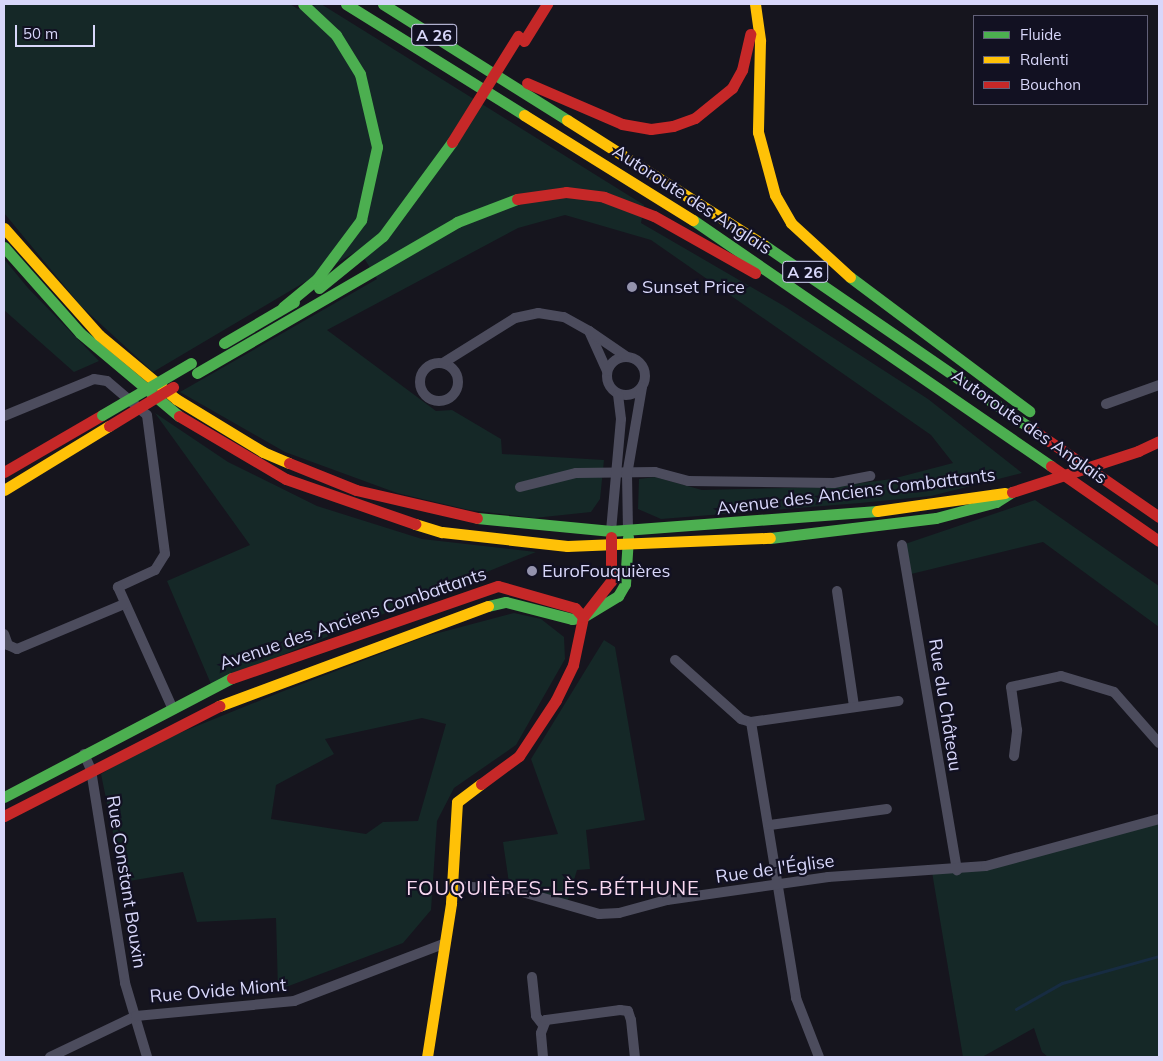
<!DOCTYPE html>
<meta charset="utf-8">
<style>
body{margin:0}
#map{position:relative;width:1163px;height:1061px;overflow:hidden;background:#16151e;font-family:Mulish,sans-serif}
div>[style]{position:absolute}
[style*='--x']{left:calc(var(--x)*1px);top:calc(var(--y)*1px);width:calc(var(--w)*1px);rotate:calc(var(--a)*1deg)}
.green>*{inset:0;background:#152827}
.stream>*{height:3px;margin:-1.5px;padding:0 1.5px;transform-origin:1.5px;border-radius:1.5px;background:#172c42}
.street>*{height:10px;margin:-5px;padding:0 5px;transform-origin:5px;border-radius:5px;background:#4c4c5d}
.street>.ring{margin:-5px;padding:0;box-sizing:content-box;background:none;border:10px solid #4c4c5d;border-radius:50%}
.fast>*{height:11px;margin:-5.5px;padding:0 5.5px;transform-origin:5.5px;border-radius:5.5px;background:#4caf50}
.slow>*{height:11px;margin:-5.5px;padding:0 5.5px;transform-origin:5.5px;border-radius:5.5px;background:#ffc107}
.jam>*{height:11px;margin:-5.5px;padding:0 5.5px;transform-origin:5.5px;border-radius:5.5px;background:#c62828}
.fast-bridge>*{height:11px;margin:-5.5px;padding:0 5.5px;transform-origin:5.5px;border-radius:5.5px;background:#4caf50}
.jam-bridge>*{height:11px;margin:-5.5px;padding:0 5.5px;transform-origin:5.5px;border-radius:5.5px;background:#c62828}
.dots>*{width:14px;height:14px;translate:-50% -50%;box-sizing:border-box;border:2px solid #121122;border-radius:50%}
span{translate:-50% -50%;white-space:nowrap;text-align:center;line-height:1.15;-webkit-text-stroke:4.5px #121122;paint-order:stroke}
.shield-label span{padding:1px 4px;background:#121122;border:1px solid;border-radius:4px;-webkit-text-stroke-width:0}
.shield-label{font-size:16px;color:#d8d7fa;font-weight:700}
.street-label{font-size:18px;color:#d8d7fa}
.poi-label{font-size:18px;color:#d8d7fa}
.left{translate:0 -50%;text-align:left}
.quarter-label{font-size:20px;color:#fad9f1;letter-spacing:1px}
.frame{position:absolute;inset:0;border:5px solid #d8d7fa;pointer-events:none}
.legend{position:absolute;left:973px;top:15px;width:175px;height:90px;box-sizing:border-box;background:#121122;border:1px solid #616078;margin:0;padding:6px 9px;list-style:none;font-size:15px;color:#d8d7fa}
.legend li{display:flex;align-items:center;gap:10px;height:25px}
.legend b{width:25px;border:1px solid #616078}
.scale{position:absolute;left:15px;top:25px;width:80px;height:22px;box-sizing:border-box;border:2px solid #d8d7fa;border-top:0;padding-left:6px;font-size:15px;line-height:18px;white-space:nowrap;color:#d8d7fa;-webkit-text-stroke:4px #121122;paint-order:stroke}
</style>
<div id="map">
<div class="green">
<div style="clip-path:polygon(4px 4px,290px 4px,298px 9px,321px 4px,644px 205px,641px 223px,784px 306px,928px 399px,1022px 473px,931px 496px,860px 503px,661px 519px,638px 509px,639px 479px,655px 477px,702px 490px,830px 487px,892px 479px,953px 463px,931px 435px,651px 240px,565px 215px,518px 228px,327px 330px,436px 411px,452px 410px,501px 439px,502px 454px,604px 460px,600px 499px,591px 512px,534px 518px,469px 510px,397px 493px,285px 452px,180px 392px,377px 279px,359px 250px,153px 372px,81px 306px,4px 213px)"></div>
<div style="clip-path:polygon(4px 259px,28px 288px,99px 361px,74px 372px,4px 310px)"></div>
<div style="clip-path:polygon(155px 413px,228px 462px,317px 506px,422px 539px,536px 552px,211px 684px,167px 581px,250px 545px)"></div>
<div style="clip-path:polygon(1035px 500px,1159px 586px,1159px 627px,1043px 542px,907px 575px,902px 545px)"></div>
<div style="clip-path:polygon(evenodd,514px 613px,541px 619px,564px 637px,565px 659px,516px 745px,454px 788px,437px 821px,431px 910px,403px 943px,278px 990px,276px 918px,197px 922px,183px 872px,123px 882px,101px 774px,150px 745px,281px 692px,427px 636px,514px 613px,422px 718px,446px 724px,418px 821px,383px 822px,366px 834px,271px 819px,276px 785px,334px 754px,325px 739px,422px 718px)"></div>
<div style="clip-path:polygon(604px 640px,615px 647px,645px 820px,586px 830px,590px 869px,577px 870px,568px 900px,509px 883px,503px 842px,558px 834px,531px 759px)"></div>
<div style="clip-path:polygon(1159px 819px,1159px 1057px,1048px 1057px,1042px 1052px,1034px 1028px,982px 1057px,963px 1057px,932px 872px,957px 870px)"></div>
</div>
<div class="stream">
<div style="--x:1016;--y:1009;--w:53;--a:-29.5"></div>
<div style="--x:1062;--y:983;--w:101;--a:-15.6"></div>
</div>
<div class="street">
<div class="ring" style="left:607px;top:357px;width:28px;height:28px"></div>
<div class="ring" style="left:420px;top:363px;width:28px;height:28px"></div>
<div style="--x:443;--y:363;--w:85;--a:-32"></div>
<div style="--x:515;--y:318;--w:24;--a:-12"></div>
<div style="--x:538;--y:313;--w:26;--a:9"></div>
<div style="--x:564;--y:317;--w:29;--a:29"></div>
<div style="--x:607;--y:371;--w:44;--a:-114.2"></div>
<div style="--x:589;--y:331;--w:46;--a:34.4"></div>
<div style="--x:1106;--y:404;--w:56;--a:-19.7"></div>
<div style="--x:4;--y:416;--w:97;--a:-22.3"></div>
<div style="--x:94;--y:379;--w:13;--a:9"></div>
<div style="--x:107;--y:381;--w:52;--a:40.4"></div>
<div style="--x:147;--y:415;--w:140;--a:82.6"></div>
<div style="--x:165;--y:554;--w:19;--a:122"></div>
<div style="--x:155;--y:570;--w:41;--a:155.3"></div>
<div style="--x:118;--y:587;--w:132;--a:65.8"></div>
<div style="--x:520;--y:487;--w:58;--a:-14"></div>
<div style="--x:576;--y:473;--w:79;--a:-0.7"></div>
<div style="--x:655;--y:472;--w:34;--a:15"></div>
<div style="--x:688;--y:481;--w:146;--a:0.8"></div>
<div style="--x:834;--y:483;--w:37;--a:-11"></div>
<div style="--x:611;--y:531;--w:112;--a:-84.9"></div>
<div style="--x:621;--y:419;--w:25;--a:-97"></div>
<div style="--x:628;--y:531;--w:56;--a:-91"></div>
<div style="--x:627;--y:475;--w:89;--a:-80.3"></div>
<div style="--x:902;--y:545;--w:330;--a:80.4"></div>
<div style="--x:837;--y:591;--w:116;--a:81.6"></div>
<div style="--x:4;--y:634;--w:12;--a:70"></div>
<div style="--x:8;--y:645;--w:10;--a:24"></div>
<div style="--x:17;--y:649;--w:116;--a:-22.8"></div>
<div style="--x:675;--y:660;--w:89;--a:41.8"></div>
<div style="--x:741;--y:719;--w:10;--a:17"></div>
<div style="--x:751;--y:722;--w:149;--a:-8.1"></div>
<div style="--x:751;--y:722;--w:280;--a:80.7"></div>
<div style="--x:796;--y:998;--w:63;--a:68.7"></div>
<div style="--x:84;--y:754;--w:17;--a:66"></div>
<div style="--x:91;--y:770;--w:216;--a:80.9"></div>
<div style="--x:125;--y:983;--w:77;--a:73.4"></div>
<div style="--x:1014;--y:756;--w:26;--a:-83"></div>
<div style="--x:1017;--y:730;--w:43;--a:-97.9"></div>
<div style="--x:1011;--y:687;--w:51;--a:-12.4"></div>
<div style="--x:1061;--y:676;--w:55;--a:16.8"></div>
<div style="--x:1114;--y:692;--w:68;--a:48.6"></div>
<div style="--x:770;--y:825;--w:118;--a:-7.8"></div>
<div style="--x:452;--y:886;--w:60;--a:2.9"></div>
<div style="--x:512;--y:889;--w:91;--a:16"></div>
<div style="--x:599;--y:914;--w:20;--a:-3"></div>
<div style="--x:619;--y:913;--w:50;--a:-15.2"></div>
<div style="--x:667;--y:900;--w:163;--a:-8.1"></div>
<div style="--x:828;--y:877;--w:158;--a:-4"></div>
<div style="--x:986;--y:866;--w:179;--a:-15.2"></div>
<div style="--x:532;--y:977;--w:39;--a:84"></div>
<div style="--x:536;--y:1016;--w:11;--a:52"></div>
<div style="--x:50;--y:1057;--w:95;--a:-25.5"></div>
<div style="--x:136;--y:1016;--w:159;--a:-5.4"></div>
<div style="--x:294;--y:1001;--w:160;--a:-20.9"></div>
<div style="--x:543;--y:1057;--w:24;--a:-95"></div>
<div style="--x:541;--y:1033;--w:14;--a:-69"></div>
<div style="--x:546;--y:1020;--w:75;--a:-7.7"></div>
<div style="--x:620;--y:1010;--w:8;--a:7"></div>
<div style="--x:628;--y:1011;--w:9;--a:72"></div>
<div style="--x:631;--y:1020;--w:37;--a:84"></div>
</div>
<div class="fast">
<div style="--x:346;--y:4;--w:210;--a:31.9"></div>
<div style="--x:383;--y:4;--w:218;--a:32.2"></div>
<div style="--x:693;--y:220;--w:434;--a:34.5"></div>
<div style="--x:764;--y:245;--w:326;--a:34.5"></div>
<div style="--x:4;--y:247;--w:115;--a:48.5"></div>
<div style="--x:80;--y:333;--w:129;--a:40"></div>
<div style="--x:850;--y:277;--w:224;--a:36.8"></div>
<div style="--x:319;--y:288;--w:82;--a:-39.1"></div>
<div style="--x:383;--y:236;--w:117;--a:-53.7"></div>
<div style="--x:283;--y:307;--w:44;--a:-39.5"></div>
<div style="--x:317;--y:279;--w:74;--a:-53.3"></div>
<div style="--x:361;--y:220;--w:75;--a:-77.6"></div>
<div style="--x:377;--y:147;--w:75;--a:-103.1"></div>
<div style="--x:360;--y:74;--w:46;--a:-121.6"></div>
<div style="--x:336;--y:35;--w:45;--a:-136.8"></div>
<div style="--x:224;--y:343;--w:81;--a:-30.4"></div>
<div style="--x:197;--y:373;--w:301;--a:-30.1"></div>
<div style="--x:457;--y:222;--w:64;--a:-21"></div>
<div style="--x:477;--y:518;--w:135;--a:5.5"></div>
<div style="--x:611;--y:531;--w:267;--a:-4.3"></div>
<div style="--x:770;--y:538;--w:167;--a:-6.9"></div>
<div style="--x:936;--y:518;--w:62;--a:-14.9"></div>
<div style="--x:996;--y:502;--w:19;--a:-32"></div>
<div style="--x:488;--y:606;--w:18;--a:-13"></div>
<div style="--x:506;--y:602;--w:68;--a:14.4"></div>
<div style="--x:572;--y:619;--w:11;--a:-10"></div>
<div style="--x:583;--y:617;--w:41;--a:-31"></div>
<div style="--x:618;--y:596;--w:14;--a:-60"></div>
<div style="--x:625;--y:584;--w:47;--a:-86.3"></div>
<div style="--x:4;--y:797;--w:257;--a:-27.6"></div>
</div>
<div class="slow">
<div style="--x:755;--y:4;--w:37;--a:82"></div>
<div style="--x:760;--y:41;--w:91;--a:91.3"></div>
<div style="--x:758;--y:132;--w:65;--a:74.9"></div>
<div style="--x:775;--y:195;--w:32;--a:60"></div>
<div style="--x:791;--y:223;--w:80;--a:42.5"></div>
<div style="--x:524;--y:115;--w:199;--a:31.9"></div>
<div style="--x:567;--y:120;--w:233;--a:32.4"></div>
<div style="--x:4;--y:228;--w:143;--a:48.4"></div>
<div style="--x:99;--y:335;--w:100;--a:39.7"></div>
<div style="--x:176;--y:399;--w:102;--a:31.3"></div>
<div style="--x:263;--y:452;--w:28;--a:23"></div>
<div style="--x:4;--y:490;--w:123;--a:-31.4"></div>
<div style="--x:877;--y:511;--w:129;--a:-8"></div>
<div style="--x:415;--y:524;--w:28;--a:17"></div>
<div style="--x:442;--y:532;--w:126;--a:6.4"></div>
<div style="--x:567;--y:546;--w:203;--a:-2.3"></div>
<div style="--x:219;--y:706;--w:287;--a:-20.4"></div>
<div style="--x:427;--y:1057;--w:156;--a:-81.1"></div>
<div style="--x:451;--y:903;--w:101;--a:-86.6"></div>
<div style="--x:457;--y:802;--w:30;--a:-37"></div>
</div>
<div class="jam">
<div style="--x:524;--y:41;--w:44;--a:-58.1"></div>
<div style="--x:527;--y:83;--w:103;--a:23.3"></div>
<div style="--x:622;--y:124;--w:29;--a:10"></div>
<div style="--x:651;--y:129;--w:22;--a:-8"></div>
<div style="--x:673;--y:126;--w:23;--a:-20"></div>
<div style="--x:695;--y:118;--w:48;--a:-39"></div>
<div style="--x:732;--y:88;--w:21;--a:-61"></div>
<div style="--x:742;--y:70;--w:37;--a:-77"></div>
<div style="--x:517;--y:199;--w:49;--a:-8.1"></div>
<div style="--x:566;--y:192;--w:38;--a:7"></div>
<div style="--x:604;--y:197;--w:53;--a:20.8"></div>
<div style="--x:654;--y:216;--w:116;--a:29.4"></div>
<div style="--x:179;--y:416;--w:124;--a:30.5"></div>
<div style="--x:286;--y:479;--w:137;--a:19.2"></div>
<div style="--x:1033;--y:430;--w:153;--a:34.6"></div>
<div style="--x:1138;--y:451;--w:23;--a:-25"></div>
<div style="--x:289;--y:463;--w:72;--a:21.9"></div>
<div style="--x:356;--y:490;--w:124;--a:13"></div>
<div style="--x:1051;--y:466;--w:131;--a:34.8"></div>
<div style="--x:4;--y:472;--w:113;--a:-30.2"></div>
<div style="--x:232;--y:678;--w:281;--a:-19.1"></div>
<div style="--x:498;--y:586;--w:80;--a:15.9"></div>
<div style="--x:575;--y:608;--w:12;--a:48"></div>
<div style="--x:481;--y:784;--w:47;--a:-36.4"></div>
<div style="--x:519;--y:756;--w:67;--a:-56.5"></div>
<div style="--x:556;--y:700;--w:39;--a:-64"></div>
<div style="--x:573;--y:665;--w:49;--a:-78.2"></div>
<div style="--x:583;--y:617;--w:46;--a:-52.1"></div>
<div style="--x:611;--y:581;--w:44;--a:-90"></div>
<div style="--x:4;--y:816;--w:242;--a:-27.1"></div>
</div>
<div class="fast-bridge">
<div style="--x:102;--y:415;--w:103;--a:-30.3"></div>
</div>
<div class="jam-bridge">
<div style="--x:452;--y:142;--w:125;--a:-58.1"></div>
<div style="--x:109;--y:426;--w:75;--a:-31.4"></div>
<div style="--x:1012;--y:492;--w:133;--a:-18"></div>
</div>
<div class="dots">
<div style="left:632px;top:287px;background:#9493ad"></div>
<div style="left:532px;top:571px;background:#9493ad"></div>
</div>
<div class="shield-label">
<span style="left:434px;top:35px">A 26</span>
<span style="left:805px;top:272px">A 26</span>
</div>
<div class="street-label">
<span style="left:692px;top:200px;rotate:33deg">Autoroute des Anglais</span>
<span style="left:1029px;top:427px;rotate:35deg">Autoroute des Anglais</span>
<span style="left:856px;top:492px;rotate:-7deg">Avenue des Anciens Combattants</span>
<span style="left:353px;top:619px;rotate:-19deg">Avenue des Anciens Combattants</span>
<span style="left:945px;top:705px;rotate:81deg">Rue du Château</span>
<span style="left:775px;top:869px;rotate:-8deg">Rue de l'Église</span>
<span style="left:126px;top:882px;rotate:81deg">Rue Constant Bouxin</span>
<span style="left:218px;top:991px;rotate:-5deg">Rue Ovide Miont</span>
</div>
<div class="poi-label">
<span class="left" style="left:642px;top:287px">Sunset Price</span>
<span class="left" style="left:542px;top:571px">EuroFouquières</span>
</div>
<div class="quarter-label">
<span style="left:553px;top:887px">FOUQUIÈRES-LÈS-BÉTHUNE</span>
</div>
<div class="frame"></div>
<ul class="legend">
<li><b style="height:6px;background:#4caf50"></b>Fluide</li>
<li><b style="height:6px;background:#ffc107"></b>Ralenti</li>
<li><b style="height:6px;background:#c62828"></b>Bouchon</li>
</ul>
<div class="scale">50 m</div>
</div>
